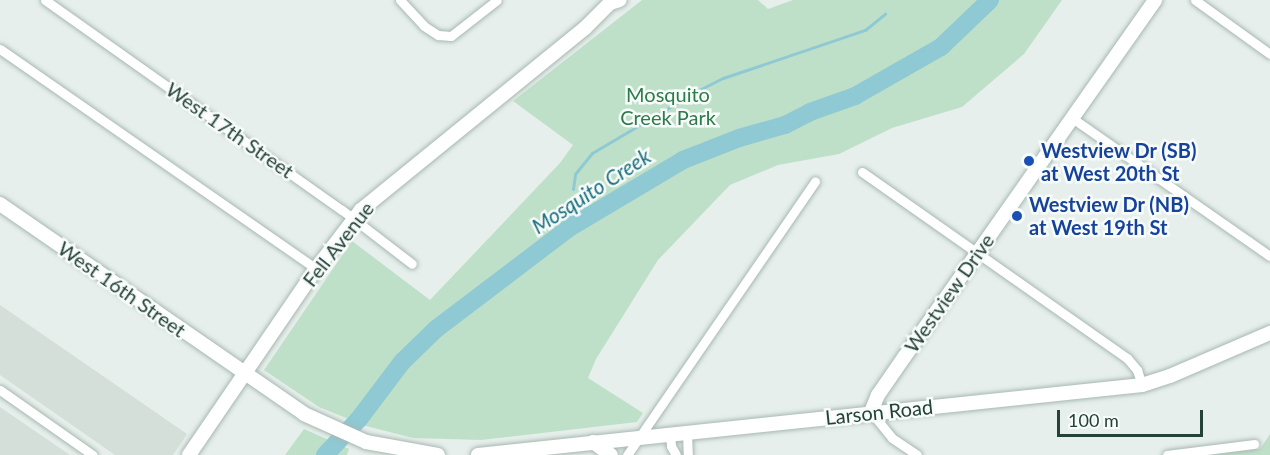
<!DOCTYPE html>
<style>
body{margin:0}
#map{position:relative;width:1270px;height:455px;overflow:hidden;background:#e6efeb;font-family:Lato,sans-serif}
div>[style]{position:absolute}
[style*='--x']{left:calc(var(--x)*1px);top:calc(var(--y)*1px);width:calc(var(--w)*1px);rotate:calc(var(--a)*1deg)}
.built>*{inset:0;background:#d4dfda}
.green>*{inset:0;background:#bfe0c8}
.stream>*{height:3px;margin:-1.5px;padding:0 1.5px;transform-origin:1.5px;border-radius:1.5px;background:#8ec9d4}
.river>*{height:18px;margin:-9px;padding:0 9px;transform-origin:9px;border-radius:9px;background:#8ec9d4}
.roads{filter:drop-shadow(0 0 2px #a8b8b2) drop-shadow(0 0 2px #a8b8b2)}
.street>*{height:9px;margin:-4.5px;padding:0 4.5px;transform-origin:4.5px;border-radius:4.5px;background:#fff}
.secondary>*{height:14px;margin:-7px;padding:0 7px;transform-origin:7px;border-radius:7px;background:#fff}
.dots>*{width:16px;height:16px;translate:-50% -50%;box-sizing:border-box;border:3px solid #f7fbf9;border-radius:50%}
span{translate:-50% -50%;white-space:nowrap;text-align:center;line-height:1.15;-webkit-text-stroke:5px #f7fbf9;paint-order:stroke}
.park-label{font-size:20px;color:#2d7a4b}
.street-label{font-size:20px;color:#24423a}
.transit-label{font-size:20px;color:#164399;font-weight:700}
.left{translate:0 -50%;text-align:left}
.water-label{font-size:21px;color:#1c6f80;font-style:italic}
.scale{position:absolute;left:1057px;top:410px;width:146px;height:27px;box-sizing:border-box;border:3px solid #24423a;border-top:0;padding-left:8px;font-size:18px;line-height:21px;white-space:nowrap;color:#24423a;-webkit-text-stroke:4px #f7fbf9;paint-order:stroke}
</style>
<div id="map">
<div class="built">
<div style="clip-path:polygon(0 305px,187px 434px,173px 455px,115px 455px,0 375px)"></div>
<div style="clip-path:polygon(0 407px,70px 455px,0 455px)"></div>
</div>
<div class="green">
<div style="clip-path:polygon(642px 0,758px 0,768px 9px,793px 0,1062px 0,1024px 54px,962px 107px,892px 128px,839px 154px,778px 165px,730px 185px,658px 260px,596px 359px,588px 378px,643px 413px,637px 422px,481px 440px,413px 438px,366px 426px,319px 407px,264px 370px,352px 241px,430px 300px,560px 163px,573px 145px,513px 101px)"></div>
<div style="clip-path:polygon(304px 429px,349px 449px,347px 455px,285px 455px)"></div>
<div style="clip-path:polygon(1270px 434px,1270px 455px,1213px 455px,1260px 449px)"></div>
</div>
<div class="stream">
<div style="--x:573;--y:189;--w:15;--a:-82"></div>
<div style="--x:575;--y:174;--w:27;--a:-51"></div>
<div style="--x:592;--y:153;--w:124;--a:-30.5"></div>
<div style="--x:699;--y:90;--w:27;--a:-27"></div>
<div style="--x:723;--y:78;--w:150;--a:-18.7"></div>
<div style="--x:865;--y:30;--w:26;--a:-39"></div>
<div style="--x:569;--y:228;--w:14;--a:-82"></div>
</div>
<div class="river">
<div style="--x:325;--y:455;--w:50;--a:-46.6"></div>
<div style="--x:359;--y:419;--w:71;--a:-53"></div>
<div style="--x:402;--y:362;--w:47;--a:-44.1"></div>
<div style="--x:436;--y:329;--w:167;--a:-37.2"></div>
<div style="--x:569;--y:228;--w:133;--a:-30.8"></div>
<div style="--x:683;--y:160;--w:60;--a:-21.4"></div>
<div style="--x:739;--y:138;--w:48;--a:-15.8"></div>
<div style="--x:785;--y:125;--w:28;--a:-27"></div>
<div style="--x:810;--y:112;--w:48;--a:-19.6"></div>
<div style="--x:855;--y:96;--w:99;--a:-29.7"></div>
<div style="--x:941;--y:47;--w:68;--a:-43.8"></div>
</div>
<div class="roads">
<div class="street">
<div style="--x:45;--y:0;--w:364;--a:35.3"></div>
<div style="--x:342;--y:210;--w:88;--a:37.6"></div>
<div style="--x:400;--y:0;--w:35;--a:47"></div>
<div style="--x:424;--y:26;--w:17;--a:33"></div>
<div style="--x:438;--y:35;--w:13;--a:4"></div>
<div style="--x:451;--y:36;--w:58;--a:-38"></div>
<div style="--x:1195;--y:0;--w:92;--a:35.8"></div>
<div style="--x:0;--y:49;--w:385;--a:34.8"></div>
<div style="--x:1072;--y:118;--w:241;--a:34.9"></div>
<div style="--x:862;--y:172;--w:324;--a:35.1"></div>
<div style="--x:1127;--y:358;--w:16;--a:50"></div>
<div style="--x:1137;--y:370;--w:16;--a:72"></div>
<div style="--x:0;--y:390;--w:113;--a:35"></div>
<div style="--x:871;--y:412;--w:33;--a:51"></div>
<div style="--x:892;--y:438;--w:30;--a:34"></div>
<div style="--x:687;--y:432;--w:23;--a:88"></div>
<div style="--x:670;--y:434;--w:12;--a:85"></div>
<div style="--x:671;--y:446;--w:10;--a:61"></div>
<div style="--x:627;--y:455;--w:332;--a:-55.5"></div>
<div style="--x:1167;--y:455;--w:88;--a:-7.2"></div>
</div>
<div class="secondary">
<div style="--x:0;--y:204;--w:369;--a:34.6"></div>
<div style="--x:304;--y:414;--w:68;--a:24.3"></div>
<div style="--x:366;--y:442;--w:73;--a:10.2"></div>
<div style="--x:871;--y:412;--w:18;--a:-68"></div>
<div style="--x:878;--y:395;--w:47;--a:-55.3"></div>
<div style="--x:905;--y:356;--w:435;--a:-54.9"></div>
<div style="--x:593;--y:442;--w:22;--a:36"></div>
<div style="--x:189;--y:455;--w:225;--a:-55.7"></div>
<div style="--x:316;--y:269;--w:74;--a:-52.7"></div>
<div style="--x:361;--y:210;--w:289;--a:-39.1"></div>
<div style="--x:585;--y:28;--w:35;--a:-45"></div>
<div style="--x:610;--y:3;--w:10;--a:-17"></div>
<div style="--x:478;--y:455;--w:668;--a:-6.02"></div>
<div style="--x:1142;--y:385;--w:29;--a:-18"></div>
<div style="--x:1170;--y:376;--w:109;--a:-23.3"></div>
</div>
</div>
<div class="dots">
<div style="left:1029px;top:161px;background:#1a4fb4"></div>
<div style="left:1017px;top:216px;background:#1a4fb4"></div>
</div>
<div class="park-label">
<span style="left:668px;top:106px">Mosquito<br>Creek Park</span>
</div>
<div class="street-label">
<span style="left:230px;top:130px;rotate:35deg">West 17th Street</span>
<span style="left:338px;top:244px;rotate:-52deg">Fell Avenue</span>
<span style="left:122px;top:289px;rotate:35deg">West 16th Street</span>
<span style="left:949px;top:293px;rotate:-55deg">Westview Drive</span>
<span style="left:879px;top:412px;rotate:-6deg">Larson Road</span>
</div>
<div class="transit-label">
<span class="left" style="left:1041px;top:162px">Westview Dr (SB)<br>at West 20th St</span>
<span class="left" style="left:1029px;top:216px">Westview Dr (NB)<br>at West 19th St</span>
</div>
<div class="water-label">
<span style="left:591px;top:191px;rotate:-33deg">Mosquito Creek</span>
</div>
<div class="scale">100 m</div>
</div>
